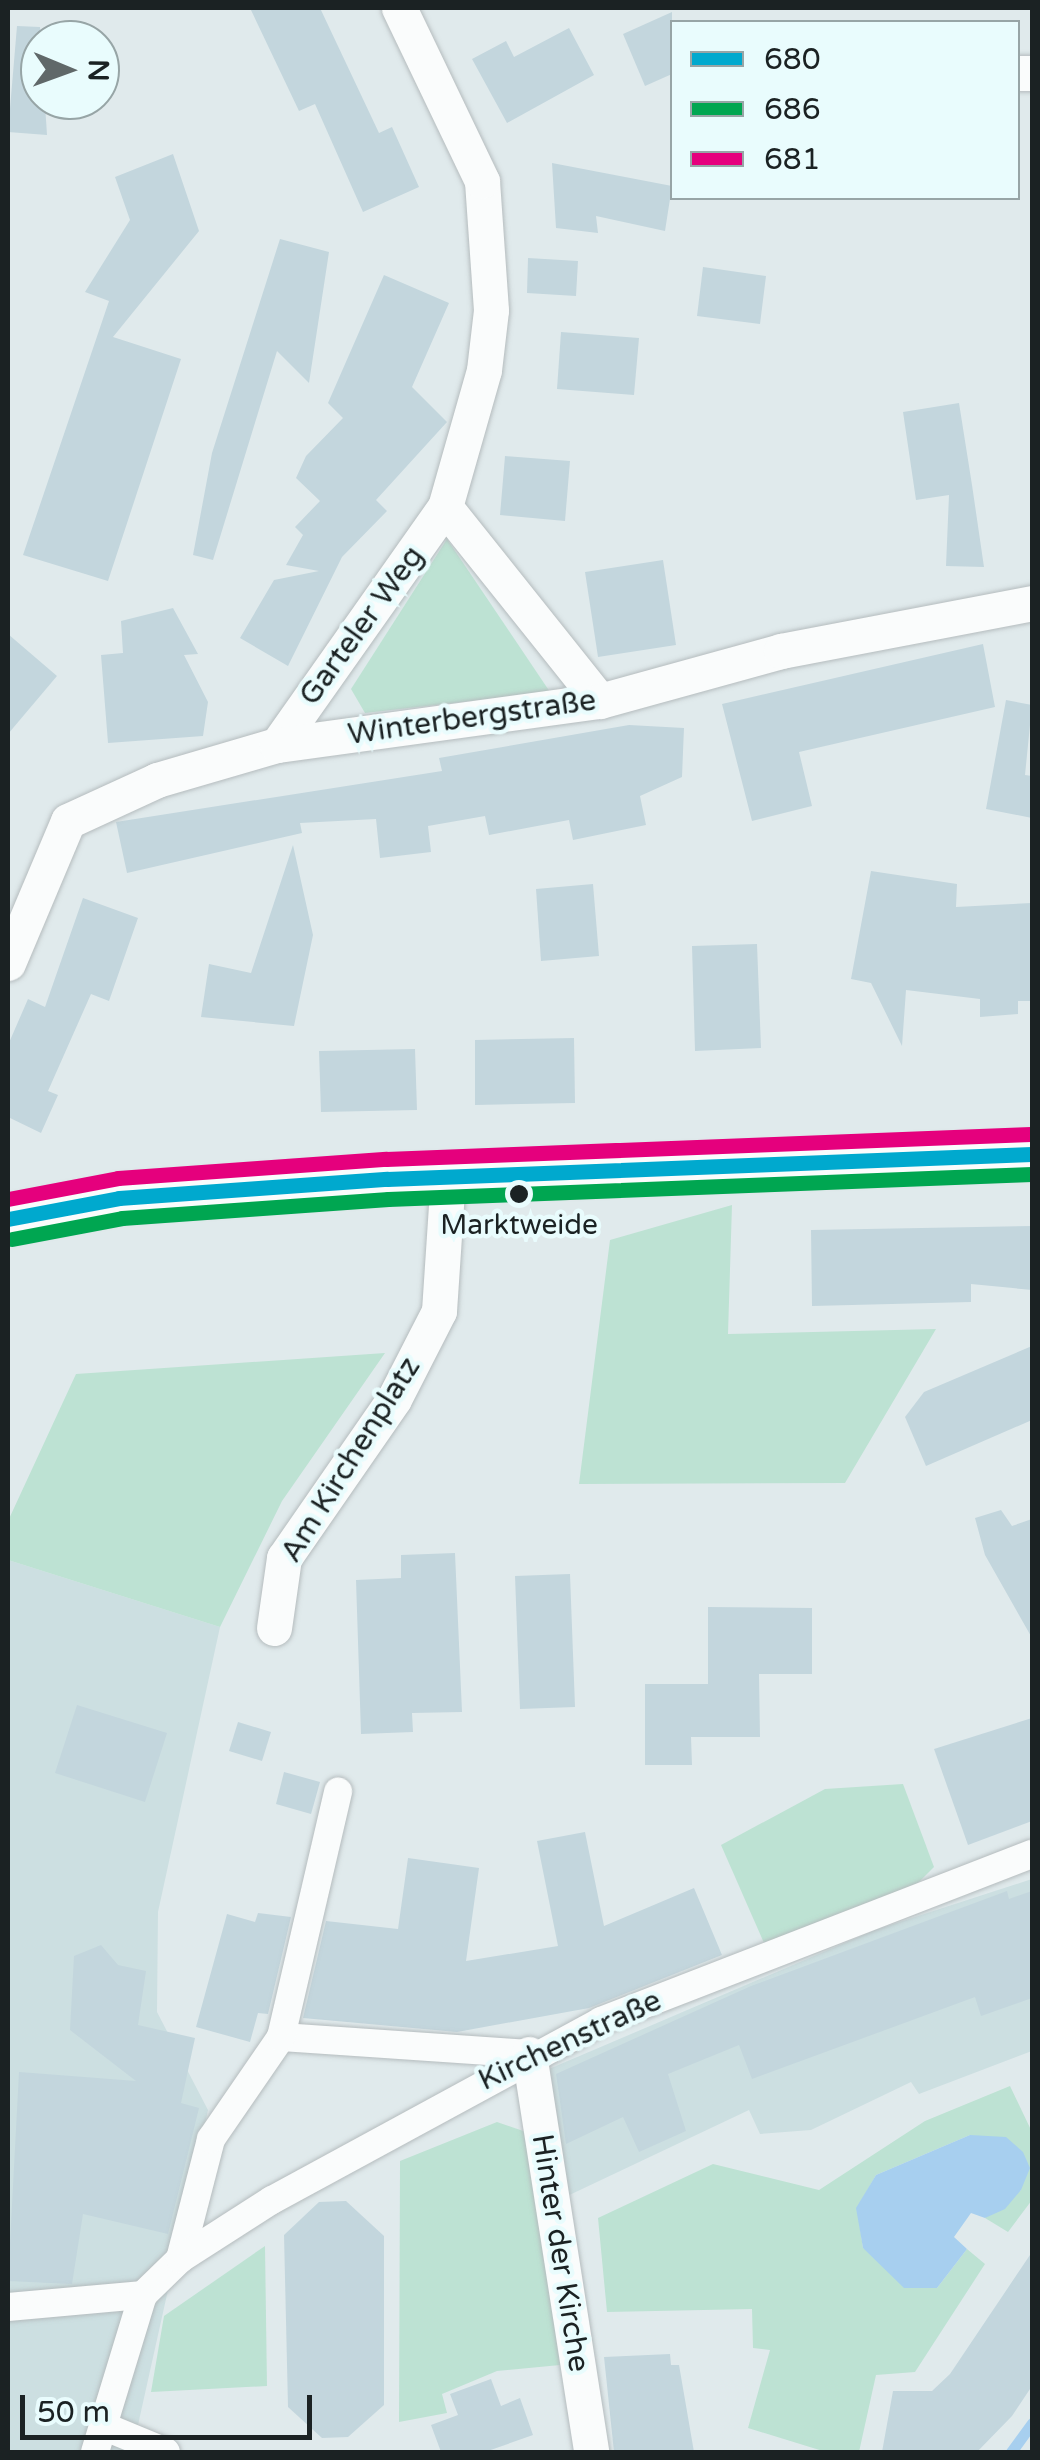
<!DOCTYPE html>
<meta charset="utf-8">
<style>
body{margin:0}
#map{position:relative;width:1040px;height:2460px;overflow:hidden;background:#e0eaec;font-family:"Varela Round",sans-serif}
div>[style]{position:absolute}
[style*='--x']{left:calc(var(--x)*1px);top:calc(var(--y)*1px);width:calc(var(--w)*1px);rotate:calc(var(--a)*1deg)}
.built>*{inset:0;background:#ccdfe1}
.green>*{inset:0;background:#bde2d3}
.water>*{inset:0;background:#a7cfef}
.stream>*{height:11px;margin:-5.5px;padding:0 5.5px;transform-origin:5.5px;border-radius:5.5px;background:#a7cfef}
.building>*{inset:0;background:#c3d6dd}
.roads{filter:drop-shadow(0 0 2px #b5bcbe) drop-shadow(0 0 2px #b5bcbe)}
.pedestrian>*{height:28px;margin:-14px;padding:0 14px;transform-origin:14px;border-radius:14px;background:#fafcfc}
.minor>*{height:35px;margin:-17.5px;padding:0 17.5px;transform-origin:17.5px;border-radius:17.5px;background:#fafcfc}
.tertiary>*{height:45px;margin:-22.5px;padding:0 22.5px;transform-origin:22.5px;border-radius:22.5px;background:#fafcfc}
.bus-1>*{height:15px;margin:-7.5px;padding:0 7.5px;transform-origin:7.5px;border-radius:7.5px;background:#00a9ce}
.bus-2>*{height:15px;margin:-7.5px;padding:0 7.5px;transform-origin:7.5px;border-radius:7.5px;background:#00a651}
.bus-3>*{height:15px;margin:-7.5px;padding:0 7.5px;transform-origin:7.5px;border-radius:7.5px;background:#e5007d}
.dots>*{width:28px;height:28px;translate:-50% -50%;box-sizing:border-box;border:5px solid #e9fcfd;border-radius:50%}
span{translate:-50% -50%;white-space:nowrap;text-align:center;line-height:1.15;-webkit-text-stroke:9px #e9fcfd;paint-order:stroke}
.bus-label{font-size:28px;color:#1b2223}
.street-label{font-size:30px;color:#1b2223}
.frame{position:absolute;inset:0;border:10px solid #1b2223;pointer-events:none}
.legend{position:absolute;left:670px;top:20px;width:350px;height:180px;box-sizing:border-box;background:#e9fcfd;border:2px solid #97a5a6;margin:0;padding:12px 18px;list-style:none;font-size:30px;color:#1b2223}
.legend li{display:flex;align-items:center;gap:20px;height:50px}
.legend b{width:50px;border:2px solid #97a5a6}
.north{position:absolute;left:20px;top:20px;width:100px;height:100px;box-sizing:border-box;background:#e9fcfd;border:2px solid #97a5a6;border-radius:50%;rotate:91deg;font-size:28px;font-weight:700;line-height:40px;text-align:center;color:#1b2223}
.north::after{content:'';display:block;margin:auto;width:35px;height:45px;background:#606869;clip-path:polygon(50% 0,100% 100%,50% 72%,0 100%)}
.scale{position:absolute;left:20px;top:2395px;width:292px;height:45px;box-sizing:border-box;border:5px solid #1b2223;border-top:0;padding-left:12px;font-size:30px;line-height:35px;white-space:nowrap;color:#1b2223;-webkit-text-stroke:8px #e9fcfd;paint-order:stroke}
</style>
<div id="map">
<div class="built">
<div style="clip-path:polygon(8px 1560px,220px 1627px,158px 1912px,157px 2012px,208px 2110px,132px 2452px,8px 2452px)"></div>
<div style="clip-path:polygon(1032px 1879px,1032px 2051px,919px 2094px,911px 2082px,811px 2130px,760px 2134px,749px 2110px,561px 2199px,542px 2072px,875px 1930px)"></div>
</div>
<div class="green">
<div style="clip-path:polygon(447px 539px,550px 692px,365px 713px,351px 689px)"></div>
<div style="clip-path:polygon(732px 1205px,728px 1334px,936px 1329px,845px 1483px,579px 1484px,610px 1240px)"></div>
<div style="clip-path:polygon(385px 1353px,282px 1501px,220px 1627px,8px 1560px,8px 1521px,76px 1374px)"></div>
<div style="clip-path:polygon(903px 1784px,934px 1867px,913px 1888px,764px 1943px,721px 1845px,825px 1789px)"></div>
<div style="clip-path:polygon(1010px 2086px,1032px 2132px,1032px 2200px,1008px 2232px,985px 2218px,1021px 2190px,970px 2135px,876px 2175px,857px 2208px,863px 2248px,937px 2288px,967px 2249px,985px 2264px,915px 2372px,876px 2375px,859px 2452px,826px 2452px,748px 2428px,770px 2350px,753px 2348px,752px 2309px,607px 2312px,598px 2218px,713px 2164px,819px 2190px,925px 2121px)"></div>
<div style="clip-path:polygon(497px 2122px,529px 2133px,560px 2365px,497px 2371px,442px 2394px,447px 2413px,399px 2422px,400px 2161px)"></div>
<div style="clip-path:polygon(265px 2246px,267px 2386px,151px 2392px,164px 2316px)"></div>
</div>
<div class="water">
<div style="clip-path:polygon(970px 2135px,1006px 2137px,1023px 2152px,1030px 2168px,1021px 2190px,1005px 2209px,985px 2218px,971px 2213px,954px 2237px,967px 2249px,937px 2288px,904px 2288px,863px 2248px,856px 2208px,876px 2175px)"></div>
</div>
<div class="stream">
<div style="--x:1011;--y:2452;--w:36;--a:-54"></div>
</div>
<div class="building">
<div style="clip-path:polygon(250px 8px,320px 8px,379px 133px,392px 127px,419px 187px,363px 212px,315px 104px,299px 111px)"></div>
<div style="clip-path:polygon(672px 12px,672px 74px,645px 86px,623px 34px)"></div>
<div style="clip-path:polygon(17px 26px,40px 27px,47px 135px,8px 132px)"></div>
<div style="clip-path:polygon(569px 28px,594px 75px,507px 123px,472px 59px,506px 41px,514px 57px)"></div>
<div style="clip-path:polygon(173px 154px,199px 231px,113px 337px,181px 359px,108px 581px,23px 555px,109px 301px,85px 292px,130px 220px,115px 177px)"></div>
<div style="clip-path:polygon(552px 163px,672px 186px,665px 231px,596px 216px,598px 233px,556px 228px)"></div>
<div style="clip-path:polygon(280px 239px,329px 252px,309px 383px,277px 351px,213px 560px,193px 555px,212px 453px)"></div>
<div style="clip-path:polygon(528px 258px,578px 261px,576px 296px,527px 293px)"></div>
<div style="clip-path:polygon(703px 267px,766px 276px,760px 324px,697px 316px)"></div>
<div style="clip-path:polygon(384px 275px,449px 303px,412px 387px,447px 422px,376px 500px,387px 511px,342px 557px,288px 666px,240px 638px,274px 580px,319px 571px,286px 565px,303px 535px,295px 527px,320px 501px,296px 478px,306px 456px,343px 418px,328px 403px)"></div>
<div style="clip-path:polygon(561px 332px,639px 338px,634px 395px,557px 389px)"></div>
<div style="clip-path:polygon(959px 403px,972px 485px,984px 567px,946px 566px,949px 495px,916px 500px,903px 412px)"></div>
<div style="clip-path:polygon(505px 456px,570px 461px,565px 521px,500px 515px)"></div>
<div style="clip-path:polygon(663px 560px,676px 645px,598px 657px,585px 572px)"></div>
<div style="clip-path:polygon(173px 608px,198px 654px,184px 655px,208px 702px,203px 736px,108px 743px,101px 655px,123px 653px,121px 621px)"></div>
<div style="clip-path:polygon(8px 634px,57px 676px,8px 734px)"></div>
<div style="clip-path:polygon(983px 644px,995px 707px,799px 752px,812px 806px,752px 821px,722px 704px)"></div>
<div style="clip-path:polygon(1006px 700px,1032px 705px,1025px 775px,1032px 776px,1032px 818px,986px 809px)"></div>
<div style="clip-path:polygon(629px 725px,684px 728px,682px 777px,640px 796px,646px 825px,573px 840px,569px 820px,489px 835px,485px 816px,428px 826px,431px 852px,380px 858px,376px 819px,300px 823px,302px 833px,127px 873px,116px 822px,442px 771px,439px 758px)"></div>
<div style="clip-path:polygon(293px 845px,313px 935px,294px 1026px,201px 1017px,209px 964px,251px 973px)"></div>
<div style="clip-path:polygon(871px 871px,957px 884px,956px 907px,1032px 903px,1032px 1001px,1018px 1001px,1018px 1014px,980px 1017px,980px 999px,906px 990px,902px 1046px,871px 983px,851px 979px)"></div>
<div style="clip-path:polygon(593px 884px,599px 956px,541px 961px,536px 889px)"></div>
<div style="clip-path:polygon(83px 898px,138px 918px,109px 1001px,91px 994px,48px 1091px,58px 1095px,41px 1133px,8px 1117px,8px 1045px,28px 999px,45px 1007px)"></div>
<div style="clip-path:polygon(757px 944px,761px 1048px,695px 1051px,692px 946px)"></div>
<div style="clip-path:polygon(574px 1038px,575px 1103px,475px 1105px,475px 1040px)"></div>
<div style="clip-path:polygon(415px 1049px,417px 1110px,321px 1112px,319px 1051px)"></div>
<div style="clip-path:polygon(1032px 1226px,1032px 1290px,971px 1284px,971px 1302px,812px 1306px,811px 1230px)"></div>
<div style="clip-path:polygon(1032px 1346px,1032px 1420px,926px 1466px,905px 1417px,924px 1392px)"></div>
<div style="clip-path:polygon(1001px 1510px,1012px 1526px,1032px 1519px,1032px 1638px,985px 1555px,975px 1518px)"></div>
<div style="clip-path:polygon(455px 1553px,462px 1712px,412px 1713px,413px 1732px,361px 1734px,356px 1580px,401px 1578px,401px 1555px)"></div>
<div style="clip-path:polygon(570px 1574px,575px 1707px,520px 1709px,515px 1576px)"></div>
<div style="clip-path:polygon(708px 1607px,812px 1608px,812px 1674px,759px 1674px,760px 1737px,691px 1737px,692px 1765px,645px 1765px,645px 1684px,708px 1684px)"></div>
<div style="clip-path:polygon(77px 1705px,167px 1733px,145px 1802px,55px 1773px)"></div>
<div style="clip-path:polygon(1032px 1718px,1032px 1821px,968px 1845px,934px 1749px)"></div>
<div style="clip-path:polygon(238px 1722px,271px 1732px,262px 1761px,229px 1751px)"></div>
<div style="clip-path:polygon(284px 1772px,320px 1782px,311px 1814px,276px 1804px)"></div>
<div style="clip-path:polygon(585px 1832px,604px 1926px,694px 1888px,722px 1955px,589px 2008px,457px 2032px,303px 2018px,326px 1921px,398px 1929px,408px 1858px,479px 1868px,466px 1961px,558px 1946px,537px 1841px)"></div>
<div style="clip-path:polygon(1007px 1891px,1009px 1899px,1032px 1891px,1032px 1998px,981px 2016px,975px 1997px,752px 2079px,739px 2045px,668px 2074px,686px 2131px,639px 2152px,623px 2117px,566px 2144px,556px 2074px,751px 1986px)"></div>
<div style="clip-path:polygon(258px 1913px,291px 1917px,268px 2014px,258px 2013px,250px 2042px,196px 2027px,227px 1914px,255px 1922px)"></div>
<div style="clip-path:polygon(101px 1945px,118px 1965px,146px 1971px,138px 2025px,195px 2038px,181px 2103px,199px 2108px,168px 2234px,83px 2214px,72px 2284px,8px 2281px,19px 2072px,136px 2081px,70px 2030px,74px 1956px)"></div>
<div style="clip-path:polygon(346px 2201px,384px 2236px,384px 2405px,348px 2437px,322px 2438px,288px 2407px,284px 2235px,319px 2202px)"></div>
<div style="clip-path:polygon(1032px 2252px,1032px 2386px,1012px 2416px,977px 2452px,882px 2452px,893px 2391px,932px 2391px,950px 2374px)"></div>
<div style="clip-path:polygon(670px 2354px,671px 2365px,679px 2365px,694px 2452px,614px 2452px,604px 2357px)"></div>
<div style="clip-path:polygon(491px 2379px,501px 2406px,520px 2398px,533px 2435px,485px 2452px,441px 2452px,431px 2425px,458px 2415px,450px 2394px)"></div>
</div>
<div class="roads">
<div class="pedestrian">
<div style="--x:281;--y:2037;--w:249;--a:3.9"></div>
<div style="--x:180;--y:2259;--w:124;--a:-75.5"></div>
<div style="--x:211;--y:2139;--w:124;--a:-55.5"></div>
<div style="--x:281;--y:2037;--w:252;--a:-76.9"></div>
<div style="--x:8;--y:2307;--w:136;--a:-5.1"></div>
<div style="--x:103;--y:2426;--w:68;--a:22.4"></div>
<div style="--x:95;--y:2452;--w:164;--a:-73"></div>
<div style="--x:143;--y:2295;--w:52;--a:-44.2"></div>
<div style="--x:180;--y:2259;--w:109;--a:-32.7"></div>
<div style="--x:272;--y:2200;--w:375;--a:-28.5"></div>
<div style="--x:601;--y:2021;--w:462;--a:-21.2"></div>
</div>
<div class="minor">
<div style="--x:1018;--y:73;--w:14;--a:0"></div>
<div style="--x:445;--y:507;--w:248;--a:51.4"></div>
<div style="--x:277;--y:745;--w:291;--a:-54.8"></div>
<div style="--x:445;--y:507;--w:142;--a:-74.1"></div>
<div style="--x:484;--y:370;--w:60;--a:-83.3"></div>
<div style="--x:491;--y:310;--w:129;--a:-94"></div>
<div style="--x:482;--y:181;--w:192;--a:-115.6"></div>
<div style="--x:8;--y:963;--w:154;--a:-67.1"></div>
<div style="--x:68;--y:821;--w:98;--a:-24.7"></div>
<div style="--x:157;--y:780;--w:125;--a:-16.3"></div>
<div style="--x:277;--y:745;--w:326;--a:-7.8"></div>
<div style="--x:600;--y:701;--w:188;--a:-15.4"></div>
<div style="--x:781;--y:651;--w:256;--a:-10.8"></div>
<div style="--x:274;--y:1628;--w:71;--a:-81.9"></div>
<div style="--x:284;--y:1558;--w:193;--a:-55.3"></div>
<div style="--x:394;--y:1399;--w:99;--a:-62.9"></div>
<div style="--x:439;--y:1311;--w:135;--a:-86.2"></div>
<div style="--x:529;--y:2054;--w:403;--a:81.1"></div>
</div>
<div class="tertiary">
<div style="--x:8;--y:1219;--w:113;--a:-10.7"></div>
<div style="--x:119;--y:1198;--w:269;--a:-4.1"></div>
<div style="--x:387;--y:1179;--w:645;--a:-2.22"></div>
</div>
</div>
<div class="bus-1">
<div style="--x:8;--y:1219;--w:113;--a:-10.7"></div>
<div style="--x:119;--y:1198;--w:269;--a:-4.1"></div>
<div style="--x:387;--y:1179;--w:645;--a:-2.22"></div>
</div>
<div class="bus-2">
<div style="--x:12;--y:1239;--w:112;--a:-10.8"></div>
<div style="--x:122;--y:1218;--w:267;--a:-4.1"></div>
<div style="--x:388;--y:1199;--w:644;--a:-2.22"></div>
</div>
<div class="bus-3">
<div style="--x:8;--y:1199;--w:112;--a:-10.8"></div>
<div style="--x:118;--y:1178;--w:269;--a:-4.1"></div>
<div style="--x:386;--y:1159;--w:645;--a:-2.22"></div>
</div>
<div class="dots">
<div style="left:519px;top:1194px;background:#1b2223"></div>
</div>
<div class="bus-label">
<span style="left:519px;top:1225px">Marktweide</span>
</div>
<div class="street-label">
<span style="left:362px;top:626px;rotate:-54deg">Garteler Weg</span>
<span style="left:472px;top:718px;rotate:-8deg">Winterbergstraße</span>
<span style="left:351px;top:1460px;rotate:-58deg">Am Kirchenplatz</span>
<span style="left:570px;top:2041px;rotate:-25deg">Kirchenstraße</span>
<span style="left:560px;top:2253px;rotate:81deg">Hinter der Kirche</span>
</div>
<div class="frame"></div>
<ul class="legend">
<li><b style="height:12px;background:#00a9ce"></b>680</li>
<li><b style="height:12px;background:#00a651"></b>686</li>
<li><b style="height:12px;background:#e5007d"></b>681</li>
</ul>
<div class="north">N</div>
<div class="scale">50 m</div>
</div>
